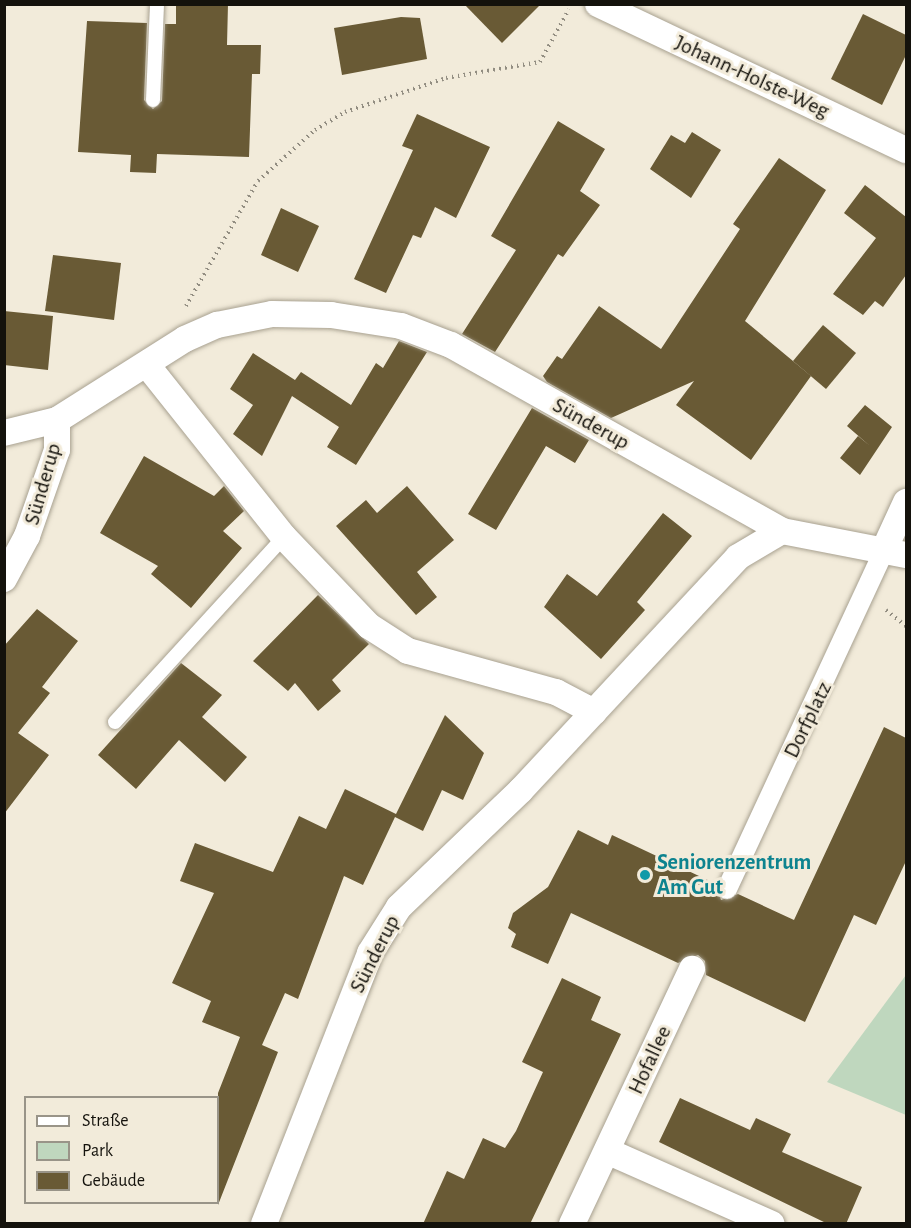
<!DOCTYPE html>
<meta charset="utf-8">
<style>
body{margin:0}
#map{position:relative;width:911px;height:1228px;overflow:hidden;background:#f2ebda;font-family:"Alegreya Sans",sans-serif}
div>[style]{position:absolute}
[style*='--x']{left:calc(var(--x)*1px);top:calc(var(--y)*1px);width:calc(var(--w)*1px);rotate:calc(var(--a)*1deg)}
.green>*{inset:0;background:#bfd7be}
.building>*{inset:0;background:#695a35}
.path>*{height:4px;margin-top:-2px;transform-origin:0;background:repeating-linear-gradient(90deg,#928d81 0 1.5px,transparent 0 6px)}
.roads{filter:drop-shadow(0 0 2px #a8a190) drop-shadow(0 0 2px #a8a190)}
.service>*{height:14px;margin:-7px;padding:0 7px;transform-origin:7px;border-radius:7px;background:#fff}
.pedestrian>*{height:20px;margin:-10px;padding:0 10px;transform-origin:10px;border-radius:10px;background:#fff}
.minor>*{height:26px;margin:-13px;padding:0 13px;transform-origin:13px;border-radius:13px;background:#fff}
.dots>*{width:16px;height:16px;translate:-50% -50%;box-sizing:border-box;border:3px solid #f2ebda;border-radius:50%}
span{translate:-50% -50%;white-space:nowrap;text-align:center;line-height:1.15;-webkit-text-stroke:6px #f2ebda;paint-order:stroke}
.street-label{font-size:22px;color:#14120c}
.culture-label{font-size:22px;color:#0d838f;font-weight:700}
.left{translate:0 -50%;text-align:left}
.frame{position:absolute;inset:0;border:6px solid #14120c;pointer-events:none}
.legend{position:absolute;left:24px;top:1096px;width:195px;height:108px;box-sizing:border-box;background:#f2ebda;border:2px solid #999488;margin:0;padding:8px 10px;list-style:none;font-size:18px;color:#14120c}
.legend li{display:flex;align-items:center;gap:12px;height:30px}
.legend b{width:30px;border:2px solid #999488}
</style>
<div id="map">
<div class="green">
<div style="clip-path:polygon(906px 975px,906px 1115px,827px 1082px)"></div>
</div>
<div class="building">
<div style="clip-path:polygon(176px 4px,228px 4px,227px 45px,261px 45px,260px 74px,252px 74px,249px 157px,157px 154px,156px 173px,130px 172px,131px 155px,78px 152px,87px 21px,147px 23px,144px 100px,153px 109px,162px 101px,165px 24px,176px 24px)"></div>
<div style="clip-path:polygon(464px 4px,541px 4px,502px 43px)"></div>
<div style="clip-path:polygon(863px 14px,906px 35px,906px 55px,882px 105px,831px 79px)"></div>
<div style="clip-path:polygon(401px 17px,420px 18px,427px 59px,342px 75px,334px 28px)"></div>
<div style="clip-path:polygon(417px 114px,490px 147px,456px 218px,435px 207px,421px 238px,413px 235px,386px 293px,354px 279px,413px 150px,402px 146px)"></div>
<div style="clip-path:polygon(558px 121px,605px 149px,580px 191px,600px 205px,563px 257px,558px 254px,495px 352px,462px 334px,516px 250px,491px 236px)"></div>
<div style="clip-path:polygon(692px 132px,721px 150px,691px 198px,650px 169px,671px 135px,685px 143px)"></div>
<div style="clip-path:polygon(779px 158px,826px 190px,745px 321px,811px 376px,751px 460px,676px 405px,694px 381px,611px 418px,547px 382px,543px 376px,557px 356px,562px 359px,599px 306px,661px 349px,740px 229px,733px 224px)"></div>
<div style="clip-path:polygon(865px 185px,906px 217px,906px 275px,883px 307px,875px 301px,863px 315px,833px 294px,876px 238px,844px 213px)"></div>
<div style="clip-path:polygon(281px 208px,319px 226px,298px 272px,261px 255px)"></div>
<div style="clip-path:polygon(53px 255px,121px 263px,114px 320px,45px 311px)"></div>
<div style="clip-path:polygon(4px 311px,53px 316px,48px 370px,4px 365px)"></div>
<div style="clip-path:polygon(823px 325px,856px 353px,826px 389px,793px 361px)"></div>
<div style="clip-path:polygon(399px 341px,427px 352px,356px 465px,327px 447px,339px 427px,292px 396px,262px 456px,233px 434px,253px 405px,230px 389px,253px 353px,295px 380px,301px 372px,351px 405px,376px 363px,383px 368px)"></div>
<div style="clip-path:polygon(865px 405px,892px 427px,860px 475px,840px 458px,858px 436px,870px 446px,847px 426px)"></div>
<div style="clip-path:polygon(532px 408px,589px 440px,575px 463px,546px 446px,496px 530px,468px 514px)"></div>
<div style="clip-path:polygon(144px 456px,214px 496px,224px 486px,244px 511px,223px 531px,242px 548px,191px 608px,151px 574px,158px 566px,100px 533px)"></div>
<div style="clip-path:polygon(407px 486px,454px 540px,417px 572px,437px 597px,416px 615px,336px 526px,366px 500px,377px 513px)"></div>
<div style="clip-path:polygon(663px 513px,692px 536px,637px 602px,645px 610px,601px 659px,544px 607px,567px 574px,597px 596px)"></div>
<div style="clip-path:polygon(318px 595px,369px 644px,332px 680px,341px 691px,318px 711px,295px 683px,288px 691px,253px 661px)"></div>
<div style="clip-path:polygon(37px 609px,78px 641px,42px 687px,50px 693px,18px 733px,49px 755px,4px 814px,4px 646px)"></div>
<div style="clip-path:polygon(181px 663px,222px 695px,202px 717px,247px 757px,225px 782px,179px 740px,136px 789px,98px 755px)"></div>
<div style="clip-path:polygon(445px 715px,484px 753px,463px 800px,442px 790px,423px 831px,395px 817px,363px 885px,344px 876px,298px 999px,285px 993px,262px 1045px,278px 1052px,218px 1205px,218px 1093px,240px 1037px,202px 1022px,211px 1001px,172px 983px,214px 893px,180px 881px,195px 843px,273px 872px,299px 816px,326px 829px,345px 789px,396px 814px)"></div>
<div style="clip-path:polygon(884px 727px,906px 738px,906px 861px,876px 925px,854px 915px,805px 1022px,706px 975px,705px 961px,698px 955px,678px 963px,571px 913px,548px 964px,511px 947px,516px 934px,508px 928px,513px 913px,548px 887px,578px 830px,608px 845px,612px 835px,716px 884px,721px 900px,738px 894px,794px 920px)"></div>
<div style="clip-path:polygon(562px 978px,601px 997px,591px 1020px,621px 1034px,530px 1224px,423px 1224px,447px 1171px,464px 1179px,483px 1138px,505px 1148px,516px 1131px,543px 1072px,522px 1062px)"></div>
<div style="clip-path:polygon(680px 1098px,750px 1130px,756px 1118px,791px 1134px,782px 1152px,862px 1187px,846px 1224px,828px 1224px,659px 1142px)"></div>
</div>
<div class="path">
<div style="--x:186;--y:306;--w:144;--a:-60.1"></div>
<div style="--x:258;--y:181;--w:76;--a:-41.8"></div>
<div style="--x:315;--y:130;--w:35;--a:-31"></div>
<div style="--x:345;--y:112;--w:107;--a:-18.6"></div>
<div style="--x:446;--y:78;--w:95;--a:-9.7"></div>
<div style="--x:540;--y:62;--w:60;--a:-61.3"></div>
<div style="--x:886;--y:610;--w:26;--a:39"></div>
</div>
<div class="roads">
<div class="service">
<div style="--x:153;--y:100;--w:96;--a:-87.6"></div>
<div style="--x:115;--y:722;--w:251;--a:-47.6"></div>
</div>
<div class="pedestrian">
<div style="--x:727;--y:889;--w:374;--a:-65.1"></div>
</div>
<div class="minor">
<div style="--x:598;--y:4;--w:341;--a:25.4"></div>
<div style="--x:147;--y:365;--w:220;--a:51.5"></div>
<div style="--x:284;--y:537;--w:123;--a:46.3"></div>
<div style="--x:369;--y:626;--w:46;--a:32.7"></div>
<div style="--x:408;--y:651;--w:154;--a:15.5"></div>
<div style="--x:556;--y:692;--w:43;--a:27.8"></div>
<div style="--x:4;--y:433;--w:55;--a:-13.8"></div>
<div style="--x:57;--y:420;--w:151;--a:-32.3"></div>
<div style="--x:185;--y:339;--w:35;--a:-24"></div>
<div style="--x:217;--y:325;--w:56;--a:-11.3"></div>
<div style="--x:272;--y:314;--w:59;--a:1"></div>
<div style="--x:331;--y:315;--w:71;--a:8.9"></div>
<div style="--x:401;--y:326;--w:53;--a:20.8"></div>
<div style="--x:451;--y:345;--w:380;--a:29.3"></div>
<div style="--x:782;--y:531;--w:126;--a:11"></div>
<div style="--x:884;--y:550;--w:53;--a:-65.4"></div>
<div style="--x:4;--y:579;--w:49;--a:-61.9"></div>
<div style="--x:27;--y:536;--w:91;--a:-70.8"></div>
<div style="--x:57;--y:450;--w:30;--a:-90"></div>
<div style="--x:607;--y:1151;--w:180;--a:23.9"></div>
<div style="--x:264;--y:1224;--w:291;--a:-68.6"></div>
<div style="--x:370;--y:953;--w:54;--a:-57.8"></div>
<div style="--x:399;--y:907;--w:169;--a:-43.8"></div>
<div style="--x:521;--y:790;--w:318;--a:-47"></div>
<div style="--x:738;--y:557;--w:51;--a:-30.6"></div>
<div style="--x:572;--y:1224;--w:282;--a:-64.8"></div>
</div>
</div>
<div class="dots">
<div style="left:645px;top:875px;background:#0f9aa8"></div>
</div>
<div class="street-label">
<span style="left:752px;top:77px;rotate:25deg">Johann-Holste-Weg</span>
<span style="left:591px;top:424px;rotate:29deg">Sünderup</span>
<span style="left:43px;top:484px;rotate:-74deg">Sünderup</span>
<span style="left:808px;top:720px;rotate:-64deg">Dorfplatz</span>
<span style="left:375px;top:954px;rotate:-63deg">Sünderup</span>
<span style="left:650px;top:1060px;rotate:-65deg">Hofallee</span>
</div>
<div class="culture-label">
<span class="left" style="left:657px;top:875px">Seniorenzentrum<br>Am Gut</span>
</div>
<div class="frame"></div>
<ul class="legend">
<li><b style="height:8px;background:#fff"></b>Straße</li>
<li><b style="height:16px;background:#bfd7be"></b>Park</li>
<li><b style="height:16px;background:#695a35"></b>Gebäude</li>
</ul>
</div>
